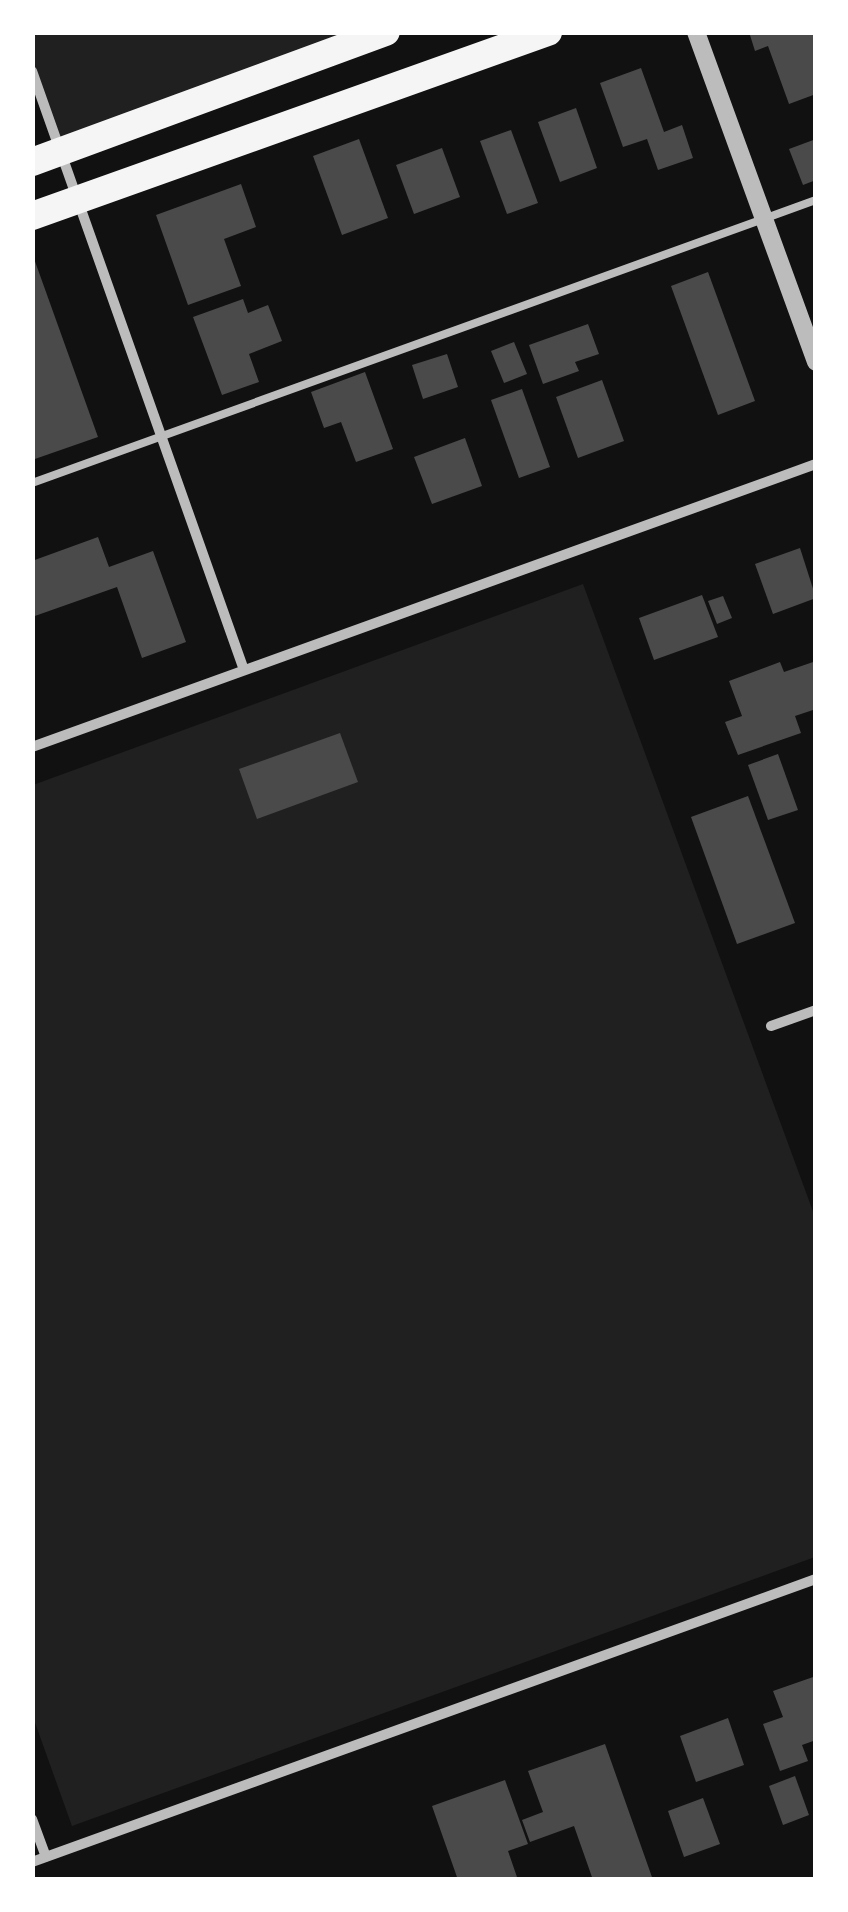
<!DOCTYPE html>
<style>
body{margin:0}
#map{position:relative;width:848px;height:1912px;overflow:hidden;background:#111;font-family:"Source Sans 3",sans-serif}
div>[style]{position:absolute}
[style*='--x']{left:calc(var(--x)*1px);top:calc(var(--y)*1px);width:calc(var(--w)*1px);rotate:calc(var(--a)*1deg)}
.green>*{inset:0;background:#202020}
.building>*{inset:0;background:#4a4a4a}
.service>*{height:8px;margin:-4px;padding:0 4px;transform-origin:4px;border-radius:4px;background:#bcbcbc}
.minor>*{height:10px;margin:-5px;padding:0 5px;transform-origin:5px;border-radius:5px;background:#bcbcbc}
.tertiary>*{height:18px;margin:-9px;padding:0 9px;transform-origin:9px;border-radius:9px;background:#bcbcbc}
.trunk>*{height:28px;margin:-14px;padding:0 14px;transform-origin:14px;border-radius:14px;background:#f5f5f5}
span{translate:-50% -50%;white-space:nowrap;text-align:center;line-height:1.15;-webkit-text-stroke:8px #fff;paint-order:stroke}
.frame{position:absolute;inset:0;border:35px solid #fff;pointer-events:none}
</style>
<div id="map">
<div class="green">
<div style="clip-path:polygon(33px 33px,386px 33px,61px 152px,33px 73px)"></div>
<div style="clip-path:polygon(583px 584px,815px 1217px,815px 1557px,72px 1826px,33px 1717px,33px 785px)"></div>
</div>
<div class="building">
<div style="clip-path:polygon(749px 32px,816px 32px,816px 94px,789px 104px,768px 46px,755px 51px)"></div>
<div style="clip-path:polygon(641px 68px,664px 132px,682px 125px,693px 158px,658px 170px,647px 139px,623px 147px,600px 83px)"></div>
<div style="clip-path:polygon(576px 108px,597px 168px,560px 182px,538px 122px)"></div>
<div style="clip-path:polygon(511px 130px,538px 203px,507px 214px,480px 141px)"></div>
<div style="clip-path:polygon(359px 139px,388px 218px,342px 235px,313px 156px)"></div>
<div style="clip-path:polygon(816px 139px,816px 180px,803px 185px,789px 149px)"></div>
<div style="clip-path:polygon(442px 148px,460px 197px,414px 214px,396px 165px)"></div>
<div style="clip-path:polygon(241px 184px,256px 227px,224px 239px,241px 286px,188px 305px,156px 215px)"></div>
<div style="clip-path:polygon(32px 253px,98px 437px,32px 460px)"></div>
<div style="clip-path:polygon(708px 272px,755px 401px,718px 415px,671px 286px)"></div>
<div style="clip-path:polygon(243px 299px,248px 313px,268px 305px,282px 341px,249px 354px,259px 382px,222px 395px,193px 317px)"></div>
<div style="clip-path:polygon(588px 324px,599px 354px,575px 362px,579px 371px,543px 384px,529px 345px)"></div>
<div style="clip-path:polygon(514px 342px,527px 374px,504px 383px,491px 351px)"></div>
<div style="clip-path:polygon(447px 354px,458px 387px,423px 399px,412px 365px)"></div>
<div style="clip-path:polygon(365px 372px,393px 449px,356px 462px,341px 422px,324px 428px,311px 392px)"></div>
<div style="clip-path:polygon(602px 380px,624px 441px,578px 458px,556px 397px)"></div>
<div style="clip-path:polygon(522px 389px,550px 467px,519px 478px,491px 400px)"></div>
<div style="clip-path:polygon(465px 438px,482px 486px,432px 504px,414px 457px)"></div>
<div style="clip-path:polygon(98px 537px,109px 567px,153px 551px,186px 642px,142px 658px,117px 587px,32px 617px,32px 561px)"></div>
<div style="clip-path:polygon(800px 548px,816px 598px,773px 614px,755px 564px)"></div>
<div style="clip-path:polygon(702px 595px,718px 637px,654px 660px,639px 618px)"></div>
<div style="clip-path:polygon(723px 596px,732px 618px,717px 624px,708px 601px)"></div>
<div style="clip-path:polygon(816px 661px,816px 709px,795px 716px,801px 733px,738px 755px,725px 722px,742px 716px,729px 681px,780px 662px,784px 672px)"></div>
<div style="clip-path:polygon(340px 733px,358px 782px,257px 819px,239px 769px)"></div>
<div style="clip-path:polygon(778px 754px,798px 810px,768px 820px,748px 765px)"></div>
<div style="clip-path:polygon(748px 796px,795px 923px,737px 944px,691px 817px)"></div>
<div style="clip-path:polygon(816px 1676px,816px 1740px,802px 1745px,808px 1761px,780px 1771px,763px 1724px,783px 1717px,773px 1691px)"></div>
<div style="clip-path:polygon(728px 1718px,744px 1765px,696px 1782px,680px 1736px)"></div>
<div style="clip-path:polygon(605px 1744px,653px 1880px,593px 1880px,574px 1826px,530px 1842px,522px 1820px,543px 1812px,528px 1771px)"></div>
<div style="clip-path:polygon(795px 1776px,809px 1815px,783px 1825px,769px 1786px)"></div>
<div style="clip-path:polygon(505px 1780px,528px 1844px,508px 1851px,518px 1880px,458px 1880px,432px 1806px)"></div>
<div style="clip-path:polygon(703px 1798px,720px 1844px,684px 1857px,668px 1811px)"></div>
</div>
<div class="service">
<div style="--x:32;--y:483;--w:834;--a:-19.85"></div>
</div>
<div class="minor">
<div style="--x:32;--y:71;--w:635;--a:70.51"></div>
<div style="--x:32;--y:747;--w:834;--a:-19.85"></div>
<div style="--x:771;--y:1026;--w:48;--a:-19.6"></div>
<div style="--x:32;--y:1819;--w:40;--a:69.8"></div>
<div style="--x:32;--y:1862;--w:834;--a:-19.85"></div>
</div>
<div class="tertiary">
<div style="--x:696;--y:32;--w:351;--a:70"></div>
</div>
<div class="trunk">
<div style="--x:32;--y:162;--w:377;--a:-20.2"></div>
<div style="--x:32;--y:216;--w:548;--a:-19.63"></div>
</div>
<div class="frame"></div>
</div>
